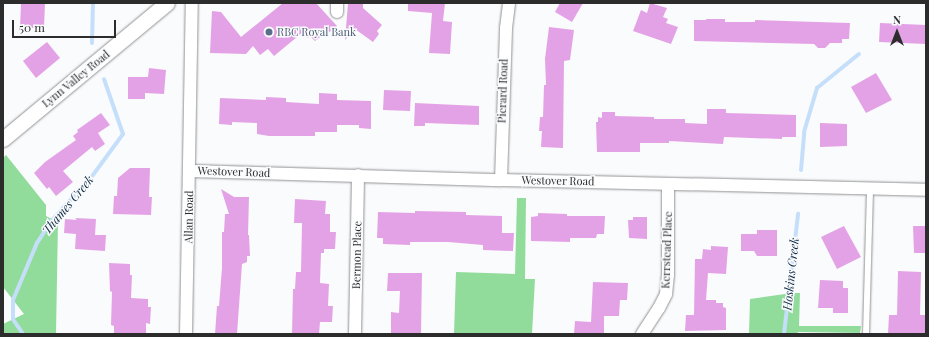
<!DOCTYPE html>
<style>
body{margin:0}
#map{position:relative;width:929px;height:337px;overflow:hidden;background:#fafbfd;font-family:"Playfair Display",serif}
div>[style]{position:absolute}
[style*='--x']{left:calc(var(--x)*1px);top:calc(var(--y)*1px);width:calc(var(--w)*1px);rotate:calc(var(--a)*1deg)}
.forest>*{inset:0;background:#91dc9b}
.stream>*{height:4px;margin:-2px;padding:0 2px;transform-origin:2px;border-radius:2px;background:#c5dffb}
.building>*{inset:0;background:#e4a2e6}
.roads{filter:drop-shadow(0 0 1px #919294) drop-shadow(0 0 1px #919294)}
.service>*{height:6px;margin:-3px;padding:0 3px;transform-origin:3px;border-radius:3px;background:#fff}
.minor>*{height:12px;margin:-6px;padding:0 6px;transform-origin:6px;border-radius:6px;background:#fff}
.tertiary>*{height:15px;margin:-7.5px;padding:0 7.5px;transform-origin:7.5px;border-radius:7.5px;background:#fff}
.dots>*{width:11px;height:11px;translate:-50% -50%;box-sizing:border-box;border:2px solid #fafbfd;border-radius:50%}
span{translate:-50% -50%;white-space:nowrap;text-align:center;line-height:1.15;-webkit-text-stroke:3px #fafbfd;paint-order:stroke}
.service-label{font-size:11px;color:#4e5e75}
.left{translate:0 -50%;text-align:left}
.street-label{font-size:11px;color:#2c2c2d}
.water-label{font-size:12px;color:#102b45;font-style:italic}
.frame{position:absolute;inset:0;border:4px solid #2c2c2d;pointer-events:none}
.north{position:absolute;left:877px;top:12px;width:40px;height:40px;-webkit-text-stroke:3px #fafbfd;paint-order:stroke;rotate:0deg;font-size:11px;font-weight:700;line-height:16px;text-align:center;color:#2c2c2d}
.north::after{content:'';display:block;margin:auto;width:14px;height:18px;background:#2c2c2d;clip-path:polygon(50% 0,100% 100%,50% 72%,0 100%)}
.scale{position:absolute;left:12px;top:20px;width:104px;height:18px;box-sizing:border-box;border:2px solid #2c2c2d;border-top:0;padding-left:5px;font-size:12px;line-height:14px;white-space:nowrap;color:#2c2c2d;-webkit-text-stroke:3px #fafbfd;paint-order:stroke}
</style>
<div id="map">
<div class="forest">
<div style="clip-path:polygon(6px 155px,46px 205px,46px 216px,58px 222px,56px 334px,3px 334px,3px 324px,24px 314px,3px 287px,3px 158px)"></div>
<div style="clip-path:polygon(517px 198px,526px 198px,525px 279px,535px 279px,532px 334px,454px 334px,456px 272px,515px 274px)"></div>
<div style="clip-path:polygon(792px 293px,800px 293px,799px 326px,861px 326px,860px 333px,798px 332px,797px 334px,749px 334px,750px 299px)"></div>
</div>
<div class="stream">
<div style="--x:92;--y:43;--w:40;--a:-88.6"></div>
<div style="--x:801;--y:170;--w:38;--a:-85"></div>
<div style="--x:804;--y:132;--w:46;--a:-73.5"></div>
<div style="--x:817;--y:88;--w:54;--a:-39"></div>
<div style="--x:23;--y:334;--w:18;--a:-124"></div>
<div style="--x:13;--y:319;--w:19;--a:-90"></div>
<div style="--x:13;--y:300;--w:62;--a:-67.2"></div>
<div style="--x:37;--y:243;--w:27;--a:-57"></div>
<div style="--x:52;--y:220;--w:56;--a:-47.2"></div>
<div style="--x:90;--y:179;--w:56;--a:-53.7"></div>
<div style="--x:123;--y:134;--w:58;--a:-109.1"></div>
<div style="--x:784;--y:334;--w:121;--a:-83.3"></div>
</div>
<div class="building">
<div style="clip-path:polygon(21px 3px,45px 3px,44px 28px,20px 28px)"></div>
<div style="clip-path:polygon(283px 3px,316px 3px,337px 26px,324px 36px,323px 35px,315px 41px,310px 36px,308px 38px,303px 32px,274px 56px,268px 49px,260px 55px,253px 46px,246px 54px,210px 53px,212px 11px,221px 12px,241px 37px)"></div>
<div style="clip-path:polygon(348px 3px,363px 3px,363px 8px,382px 25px,377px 31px,379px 34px,373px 42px,355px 29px,345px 40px)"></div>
<div style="clip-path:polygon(408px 3px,445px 3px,443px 21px,452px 22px,450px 54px,429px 53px,432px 13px,408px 11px)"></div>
<div style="clip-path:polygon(560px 3px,583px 3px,572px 22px,555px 12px)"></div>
<div style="clip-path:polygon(650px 3px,667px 8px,663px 17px,668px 19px,666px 23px,678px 27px,671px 44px,633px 31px,641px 10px,647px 13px)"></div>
<div style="clip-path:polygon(706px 19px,725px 19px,725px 22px,755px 22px,755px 20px,850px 23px,849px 39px,842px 39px,842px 43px,830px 43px,825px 48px,818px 48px,814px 44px,694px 41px,694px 20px,706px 20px)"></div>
<div style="clip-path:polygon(880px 23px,926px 25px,926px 44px,879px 42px)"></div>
<div style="clip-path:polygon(549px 27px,574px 30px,570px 60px,564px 61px,563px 148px,541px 147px,542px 131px,539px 131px,540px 117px,543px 117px,544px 85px,546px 85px,545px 59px)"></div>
<div style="clip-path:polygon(47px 42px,60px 58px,36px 78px,23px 61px)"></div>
<div style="clip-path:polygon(149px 68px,166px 70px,164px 94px,145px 93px,145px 99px,128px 99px,128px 77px,148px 77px)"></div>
<div style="clip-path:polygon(876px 73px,892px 100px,866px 113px,851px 87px)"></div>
<div style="clip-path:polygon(384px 90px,411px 91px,410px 111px,383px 110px)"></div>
<div style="clip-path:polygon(319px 93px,337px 94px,337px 100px,371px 101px,371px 129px,359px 128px,359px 125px,337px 125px,337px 132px,315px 132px,315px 136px,269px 136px,257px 134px,257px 123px,232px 122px,232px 125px,219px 124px,220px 98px,266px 100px,266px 97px,286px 98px,286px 102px,319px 104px)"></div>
<div style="clip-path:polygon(415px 103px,479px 106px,479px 125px,425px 123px,425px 126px,414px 126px)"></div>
<div style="clip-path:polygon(707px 109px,726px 109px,726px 113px,796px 115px,796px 137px,782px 137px,782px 139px,724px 137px,723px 144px,669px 141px,669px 143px,640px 143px,640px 152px,597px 152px,596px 122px,598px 122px,598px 117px,602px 118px,602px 112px,615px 112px,615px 116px,654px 117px,654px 119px,685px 119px,685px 123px,707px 124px)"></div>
<div style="clip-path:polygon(101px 113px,110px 125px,98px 133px,105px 144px,95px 151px,92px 147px,63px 171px,73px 182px,56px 196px,49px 187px,47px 189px,34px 173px,45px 162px,76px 140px,73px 136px,78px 132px,77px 130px)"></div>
<div style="clip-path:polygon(820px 123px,847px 124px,847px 146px,820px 147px)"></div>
<div style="clip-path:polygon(130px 168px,150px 168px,149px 197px,152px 197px,151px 215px,113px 214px,114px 196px,117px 196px,118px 178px)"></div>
<div style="clip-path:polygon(221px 189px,234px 197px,249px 197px,248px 235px,249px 235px,250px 256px,247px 256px,247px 262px,242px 264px,237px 334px,215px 334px,217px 306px,219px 306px,222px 268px,222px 232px,224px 232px,225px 214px,229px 214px)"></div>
<div style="clip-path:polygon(295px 199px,326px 201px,325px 214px,330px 214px,330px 232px,336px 232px,335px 249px,324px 249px,324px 253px,321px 253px,320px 283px,329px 284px,328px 306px,333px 306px,332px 322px,320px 322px,319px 334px,292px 334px,293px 289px,295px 289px,296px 272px,301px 272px,302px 223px,294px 223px)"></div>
<div style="clip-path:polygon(415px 211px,466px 212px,466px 215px,502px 216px,502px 233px,514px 233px,513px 251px,483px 250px,483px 245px,448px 242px,410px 242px,410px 245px,383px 244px,383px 238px,377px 238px,378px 212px,415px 213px)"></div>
<div style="clip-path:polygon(538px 213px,567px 214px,567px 216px,605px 216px,604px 234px,597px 234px,596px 238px,570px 238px,570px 242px,531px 241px,531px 217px,538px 216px)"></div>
<div style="clip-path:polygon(633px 217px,647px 217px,647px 239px,629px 238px,628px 220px,633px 220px)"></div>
<div style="clip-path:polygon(75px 218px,96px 219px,95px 235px,106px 235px,105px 251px,75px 249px,76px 234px,64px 233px,65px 219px,77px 220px)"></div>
<div style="clip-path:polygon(844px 226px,861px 257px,837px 269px,821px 237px)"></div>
<div style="clip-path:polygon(913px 226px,926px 226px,926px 253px,914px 253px)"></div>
<div style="clip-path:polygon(757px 230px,777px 230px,777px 256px,757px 256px,754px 251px,741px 251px,741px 234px,757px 234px)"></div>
<div style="clip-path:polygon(711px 246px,728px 247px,726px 274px,708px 273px,706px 300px,716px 300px,716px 303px,723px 303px,723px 307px,726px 308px,726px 330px,685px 331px,686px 315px,694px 315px,695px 259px,702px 259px,703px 249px,711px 250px)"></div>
<div style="clip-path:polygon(109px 263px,130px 264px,130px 275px,132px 275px,131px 298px,148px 299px,148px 307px,151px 307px,150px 324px,146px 323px,146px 334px,114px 334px,114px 326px,111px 325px,112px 292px,110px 291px)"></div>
<div style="clip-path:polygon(898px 271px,921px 272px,920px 315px,926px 315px,926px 334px,888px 334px,889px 315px,897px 315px)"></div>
<div style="clip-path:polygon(388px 273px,422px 273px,421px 334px,391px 334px,391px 312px,399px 313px,400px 291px,387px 291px)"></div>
<div style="clip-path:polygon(820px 280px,843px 281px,843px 288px,848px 288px,848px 313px,833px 313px,833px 308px,818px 308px)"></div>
<div style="clip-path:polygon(593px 282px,628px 283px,627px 300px,620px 300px,619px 316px,604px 316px,604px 334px,574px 334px,575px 321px,591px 322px)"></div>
</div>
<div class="roads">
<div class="service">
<div style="--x:866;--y:334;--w:145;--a:-88.4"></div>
</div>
<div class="minor">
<div style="--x:337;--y:12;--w:9;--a:-90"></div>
<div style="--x:190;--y:171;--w:311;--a:1.7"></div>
<div style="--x:501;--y:180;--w:425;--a:1.3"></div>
<div style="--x:501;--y:180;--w:152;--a:-88.1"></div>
<div style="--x:506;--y:28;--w:25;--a:-83"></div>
<div style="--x:186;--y:334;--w:331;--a:-89"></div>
<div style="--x:355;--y:334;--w:159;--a:-88.9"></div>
<div style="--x:642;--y:334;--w:31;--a:-57"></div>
<div style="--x:659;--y:308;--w:16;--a:-63"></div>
<div style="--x:666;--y:294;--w:19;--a:-84"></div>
<div style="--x:668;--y:275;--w:91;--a:-90"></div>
</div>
<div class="tertiary">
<div style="--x:3;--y:139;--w:213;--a:-39.7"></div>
</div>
</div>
<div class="dots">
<div style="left:269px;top:32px;background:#5c6f8a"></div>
</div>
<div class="service-label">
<span class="left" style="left:277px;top:32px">RBC Royal Bank</span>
</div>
<div class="street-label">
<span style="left:76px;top:79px;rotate:-39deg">Lynn Valley Road</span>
<span style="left:503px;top:91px;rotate:-88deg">Pierard Road</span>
<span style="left:234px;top:172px;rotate:2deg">Westover Road</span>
<span style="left:558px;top:181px;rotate:1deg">Westover Road</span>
<span style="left:189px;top:217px;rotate:-89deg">Allan Road</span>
<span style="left:667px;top:250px;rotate:-88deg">Kerrstead Place</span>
<span style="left:357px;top:255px;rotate:-89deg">Bermon Place</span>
</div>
<div class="water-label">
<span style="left:68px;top:205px;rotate:-50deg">Thames Creek</span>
<span style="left:791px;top:274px;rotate:-84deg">Hoskins Creek</span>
</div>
<div class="frame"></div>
<div class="north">N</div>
<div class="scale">50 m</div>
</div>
